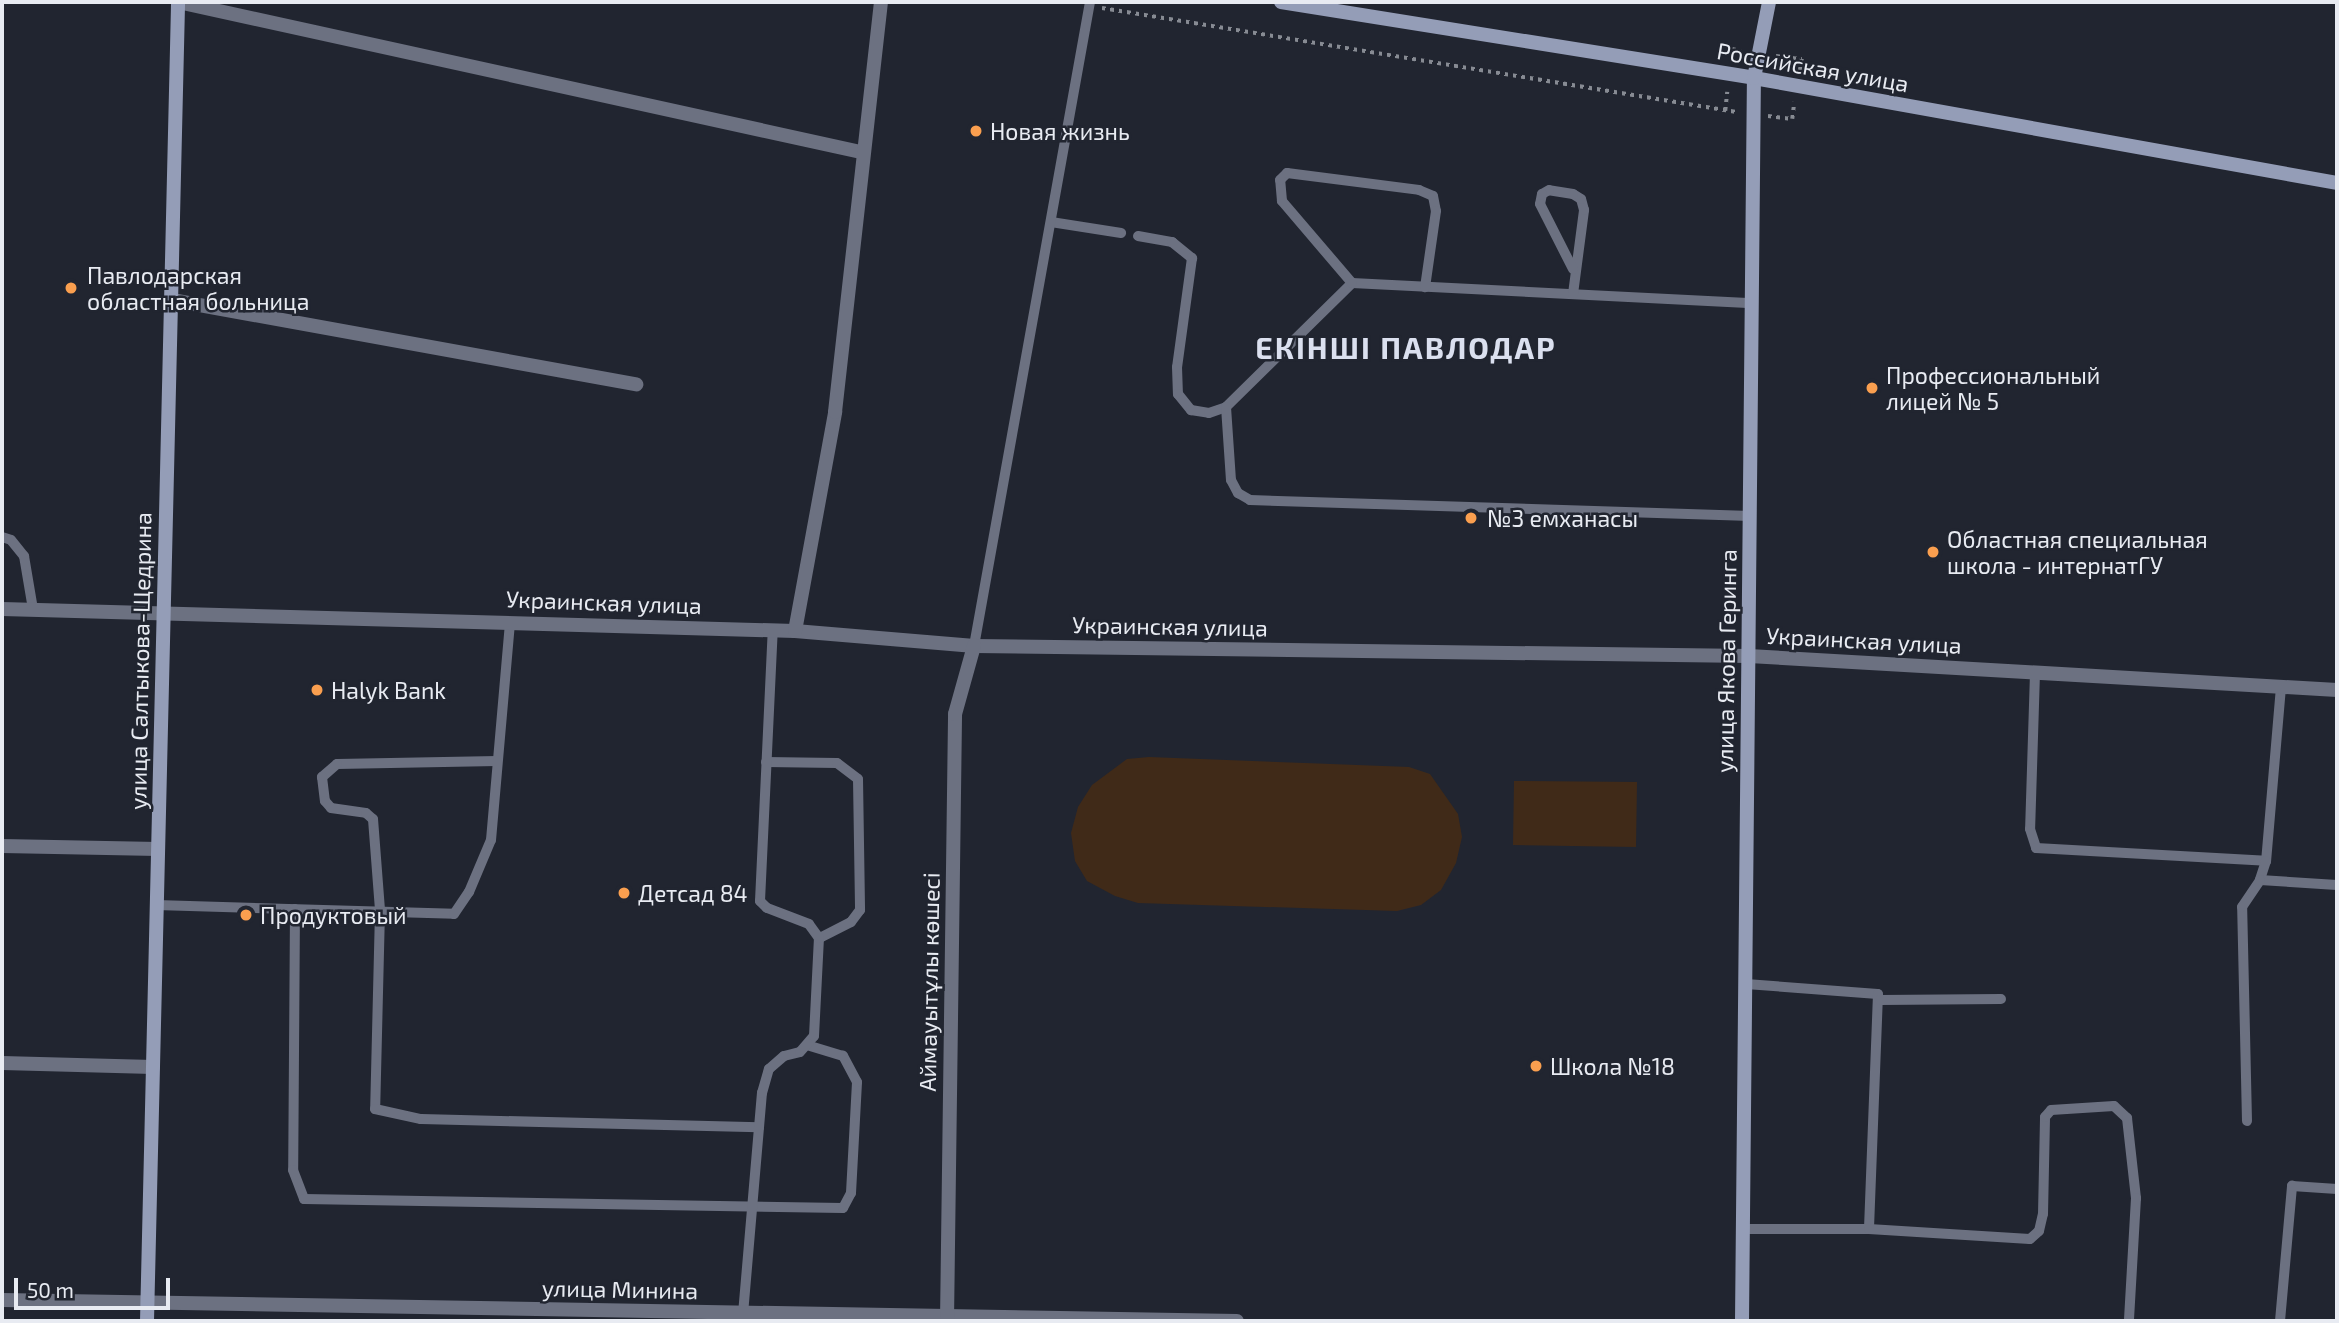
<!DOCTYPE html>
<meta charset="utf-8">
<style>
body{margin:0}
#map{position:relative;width:2339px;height:1323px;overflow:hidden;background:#212530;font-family:"Exo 2",sans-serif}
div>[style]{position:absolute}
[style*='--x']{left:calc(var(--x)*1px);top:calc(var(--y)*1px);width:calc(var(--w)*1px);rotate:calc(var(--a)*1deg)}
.green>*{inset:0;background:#402a18}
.path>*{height:3.5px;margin-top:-1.75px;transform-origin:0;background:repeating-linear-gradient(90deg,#878b93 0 3.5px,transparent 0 8.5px)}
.lane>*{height:10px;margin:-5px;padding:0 5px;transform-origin:5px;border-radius:5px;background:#6c7181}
.street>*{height:14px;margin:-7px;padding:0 7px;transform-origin:7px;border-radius:7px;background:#6c7181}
.secondary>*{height:14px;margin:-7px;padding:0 7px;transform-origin:7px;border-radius:7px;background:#949db7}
.dots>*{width:19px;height:19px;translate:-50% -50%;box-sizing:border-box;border:4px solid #212530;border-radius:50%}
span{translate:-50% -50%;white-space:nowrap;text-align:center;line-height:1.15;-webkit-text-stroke:5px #212530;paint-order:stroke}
.street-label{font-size:23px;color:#e8ebf2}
.poi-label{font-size:23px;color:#e8ebf2}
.left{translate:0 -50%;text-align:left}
.district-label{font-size:30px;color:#dbe0ef;font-weight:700;letter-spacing:2px}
.frame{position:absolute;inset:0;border:4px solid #e8ebf2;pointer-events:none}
.scale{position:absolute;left:14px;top:1278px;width:156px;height:32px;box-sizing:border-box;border:4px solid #e8ebf2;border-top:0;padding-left:9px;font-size:21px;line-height:24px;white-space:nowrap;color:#e8ebf2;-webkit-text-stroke:5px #212530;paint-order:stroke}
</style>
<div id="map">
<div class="green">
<div style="clip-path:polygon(1149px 757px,1409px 767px,1430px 774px,1458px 814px,1462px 837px,1456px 863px,1441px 890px,1421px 905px,1397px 911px,1138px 903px,1115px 896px,1087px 881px,1075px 861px,1071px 833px,1078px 807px,1092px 785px,1127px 759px)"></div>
<div style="clip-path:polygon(1514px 781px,1637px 782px,1636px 847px,1513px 845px)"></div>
</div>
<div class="path">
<div style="--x:1102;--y:8;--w:643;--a:9.3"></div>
<div style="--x:1731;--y:56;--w:7;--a:-82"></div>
<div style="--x:1732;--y:49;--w:9;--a:13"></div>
<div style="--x:1776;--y:56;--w:26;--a:7"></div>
<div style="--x:1802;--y:59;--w:12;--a:99"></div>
<div style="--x:1725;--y:111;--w:19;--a:-84"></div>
<div style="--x:1768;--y:116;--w:24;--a:7"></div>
<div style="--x:1792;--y:119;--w:17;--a:-83"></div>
</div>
<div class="lane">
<div style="--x:1051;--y:222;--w:71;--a:8.9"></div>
<div style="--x:1138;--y:236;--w:35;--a:10"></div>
<div style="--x:1172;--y:242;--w:26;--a:39"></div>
<div style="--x:1192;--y:258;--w:110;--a:97.8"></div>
<div style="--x:1177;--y:367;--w:27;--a:88"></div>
<div style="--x:1178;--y:394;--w:21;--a:51"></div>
<div style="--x:1191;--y:410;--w:18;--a:9"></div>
<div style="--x:1209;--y:413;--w:18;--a:-19"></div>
<div style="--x:1226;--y:407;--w:177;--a:-44.5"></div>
<div style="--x:1352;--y:283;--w:401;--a:2.9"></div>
<div style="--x:1352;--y:283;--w:108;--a:-130.5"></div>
<div style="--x:1282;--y:201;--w:21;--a:-95"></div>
<div style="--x:1280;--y:180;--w:10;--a:-45"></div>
<div style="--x:1287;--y:173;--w:133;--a:7.3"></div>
<div style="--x:1419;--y:190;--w:15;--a:23"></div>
<div style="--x:1433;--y:196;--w:15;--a:79"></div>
<div style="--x:1436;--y:211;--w:77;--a:98.2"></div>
<div style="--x:1573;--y:294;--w:85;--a:-82.5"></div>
<div style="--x:1584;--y:210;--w:11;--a:-105"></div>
<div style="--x:1581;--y:199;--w:9;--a:-148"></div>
<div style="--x:1573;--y:194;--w:24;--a:-171"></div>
<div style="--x:1549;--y:190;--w:8;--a:150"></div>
<div style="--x:1542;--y:194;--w:10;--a:101"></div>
<div style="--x:1540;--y:204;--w:73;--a:63.1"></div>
<div style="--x:1226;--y:407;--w:73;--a:86.1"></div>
<div style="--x:1231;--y:480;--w:15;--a:62"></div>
<div style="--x:1238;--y:493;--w:14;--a:30"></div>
<div style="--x:1250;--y:500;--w:501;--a:1.83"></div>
<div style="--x:2;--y:537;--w:9;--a:18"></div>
<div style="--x:11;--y:540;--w:21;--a:51"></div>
<div style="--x:24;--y:556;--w:54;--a:80.4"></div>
<div style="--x:974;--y:646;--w:654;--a:-79.79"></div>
<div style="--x:2035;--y:673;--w:156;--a:91.8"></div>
<div style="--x:2030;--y:829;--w:20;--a:72"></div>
<div style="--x:2036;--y:848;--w:230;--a:3.2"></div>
<div style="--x:2281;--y:687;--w:175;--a:94.9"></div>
<div style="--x:2266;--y:861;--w:20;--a:108"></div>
<div style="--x:2260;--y:880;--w:77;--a:3.7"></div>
<div style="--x:497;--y:761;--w:160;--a:178.9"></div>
<div style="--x:337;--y:764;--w:20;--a:139"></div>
<div style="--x:322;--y:777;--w:24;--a:83"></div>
<div style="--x:325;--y:801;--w:9;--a:49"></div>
<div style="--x:331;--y:808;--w:35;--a:8"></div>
<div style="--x:366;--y:813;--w:9;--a:41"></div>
<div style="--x:373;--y:819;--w:92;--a:85.6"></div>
<div style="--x:380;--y:911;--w:198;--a:91.4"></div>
<div style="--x:375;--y:1109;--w:47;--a:12.3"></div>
<div style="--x:421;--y:1119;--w:338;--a:1.4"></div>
<div style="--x:766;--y:762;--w:71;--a:0.8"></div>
<div style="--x:837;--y:763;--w:26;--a:37"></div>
<div style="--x:858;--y:779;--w:131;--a:89.1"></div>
<div style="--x:860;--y:910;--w:15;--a:127"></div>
<div style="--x:851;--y:922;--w:36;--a:153"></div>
<div style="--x:156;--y:905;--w:298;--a:1.7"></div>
<div style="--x:454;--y:914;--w:27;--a:-56"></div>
<div style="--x:469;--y:892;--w:56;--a:-67.1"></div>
<div style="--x:491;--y:840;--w:219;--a:-85"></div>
<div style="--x:295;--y:909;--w:261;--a:90.4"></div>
<div style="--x:293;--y:1170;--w:31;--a:69"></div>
<div style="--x:304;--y:1199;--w:539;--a:0.96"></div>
<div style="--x:843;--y:1208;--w:17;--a:-62"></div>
<div style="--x:851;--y:1193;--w:111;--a:-86.9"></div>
<div style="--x:857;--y:1082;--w:30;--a:-118"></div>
<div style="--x:843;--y:1056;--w:37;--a:-163"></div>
<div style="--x:1746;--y:984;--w:132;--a:4.3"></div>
<div style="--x:1878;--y:994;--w:235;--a:92.2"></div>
<div style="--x:1880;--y:1000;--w:121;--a:-0.5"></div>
<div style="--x:2247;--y:1121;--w:214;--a:-91.3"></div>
<div style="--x:2242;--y:907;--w:32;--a:-56"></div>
<div style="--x:1743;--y:1229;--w:126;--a:0"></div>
<div style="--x:1869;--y:1229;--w:161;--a:3.6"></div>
<div style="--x:2030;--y:1239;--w:12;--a:-42"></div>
<div style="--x:2039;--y:1231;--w:17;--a:-77"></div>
<div style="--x:2043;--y:1214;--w:97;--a:-88.8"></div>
<div style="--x:2045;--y:1117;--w:9;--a:-49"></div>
<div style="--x:2051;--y:1110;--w:63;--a:-3.6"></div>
<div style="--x:2114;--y:1106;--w:18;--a:43"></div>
<div style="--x:2127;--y:1118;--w:81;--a:83.6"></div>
<div style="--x:2136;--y:1198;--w:123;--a:93.3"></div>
<div style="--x:743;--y:1314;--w:222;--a:-85.1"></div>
<div style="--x:762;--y:1093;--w:25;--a:-74"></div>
<div style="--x:769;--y:1069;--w:20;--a:-41"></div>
<div style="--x:784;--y:1056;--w:16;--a:-14"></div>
<div style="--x:800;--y:1052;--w:21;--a:-49"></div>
<div style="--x:814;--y:1036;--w:98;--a:-87.1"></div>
<div style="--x:819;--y:938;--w:17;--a:-126"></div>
<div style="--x:809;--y:924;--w:45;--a:-159.1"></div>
<div style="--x:767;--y:908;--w:10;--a:-135"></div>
<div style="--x:760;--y:901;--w:271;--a:-87.3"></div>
<div style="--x:2280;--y:1321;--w:136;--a:-84.9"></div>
<div style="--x:2292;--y:1186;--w:45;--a:3.8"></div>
</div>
<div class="street">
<div style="--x:178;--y:2;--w:699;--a:12.39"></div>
<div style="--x:172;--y:300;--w:472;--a:10.3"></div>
<div style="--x:2;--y:609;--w:793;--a:1.59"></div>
<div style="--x:795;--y:631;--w:180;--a:4.8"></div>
<div style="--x:974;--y:646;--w:775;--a:0.74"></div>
<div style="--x:1749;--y:656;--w:589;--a:3.31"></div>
<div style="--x:795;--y:631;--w:223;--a:-79.6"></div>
<div style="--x:835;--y:412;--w:413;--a:-83.6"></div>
<div style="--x:2;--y:846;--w:156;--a:1.1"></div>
<div style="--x:2;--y:1063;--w:151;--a:1.5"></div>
<div style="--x:2;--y:1300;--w:1235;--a:0.97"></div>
<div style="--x:947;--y:1321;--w:607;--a:-89.24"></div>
<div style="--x:955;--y:714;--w:71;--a:-74.4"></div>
</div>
<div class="secondary">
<div style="--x:1281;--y:2;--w:479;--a:9.1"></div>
<div style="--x:1754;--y:78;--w:592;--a:10.21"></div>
<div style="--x:147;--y:1321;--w:1319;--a:-88.65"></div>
<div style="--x:1742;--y:1321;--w:1243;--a:-89.45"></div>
<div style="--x:1754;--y:78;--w:77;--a:-78.8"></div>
</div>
<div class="dots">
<div style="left:976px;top:131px;background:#fa9f4f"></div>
<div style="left:71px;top:288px;background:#fa9f4f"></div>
<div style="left:1872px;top:388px;background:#fa9f4f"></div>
<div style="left:1471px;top:518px;background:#fa9f4f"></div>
<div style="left:1933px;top:552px;background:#fa9f4f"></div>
<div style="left:317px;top:690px;background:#fa9f4f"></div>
<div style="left:624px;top:893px;background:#fa9f4f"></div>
<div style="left:246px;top:915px;background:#fa9f4f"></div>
<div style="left:1536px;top:1066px;background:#fa9f4f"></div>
</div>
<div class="street-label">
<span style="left:1813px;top:67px;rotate:10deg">Российская улица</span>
<span style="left:604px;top:602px;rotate:2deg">Украинская улица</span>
<span style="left:1170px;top:626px;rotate:1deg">Украинская улица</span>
<span style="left:1864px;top:640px;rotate:3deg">Украинская улица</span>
<span style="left:140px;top:661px;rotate:-89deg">улица Салтыкова-Щедрина</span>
<span style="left:1726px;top:661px;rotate:-89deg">улица Якова Геринга</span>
<span style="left:929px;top:982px;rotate:-89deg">Аймауытұлы көшесі</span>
<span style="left:620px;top:1289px;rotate:1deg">улица Минина</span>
</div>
<div class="poi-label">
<span class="left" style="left:990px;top:131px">Новая жизнь</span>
<span class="left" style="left:87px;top:288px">Павлодарская<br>областная больница</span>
<span class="left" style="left:1886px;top:388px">Профессиональный<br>лицей № 5</span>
<span class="left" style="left:1487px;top:518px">№3 емханасы</span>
<span class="left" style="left:1947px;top:552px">Областная специальная<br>школа - интернатГУ</span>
<span class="left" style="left:331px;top:690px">Halyk Bank</span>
<span class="left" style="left:638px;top:893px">Детсад 84</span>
<span class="left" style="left:260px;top:915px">Продуктовый</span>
<span class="left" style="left:1550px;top:1066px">Школа №18</span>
</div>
<div class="district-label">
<span style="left:1406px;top:347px">ЕКІНШІ ПАВЛОДАР</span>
</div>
<div class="frame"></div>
<div class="scale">50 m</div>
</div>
